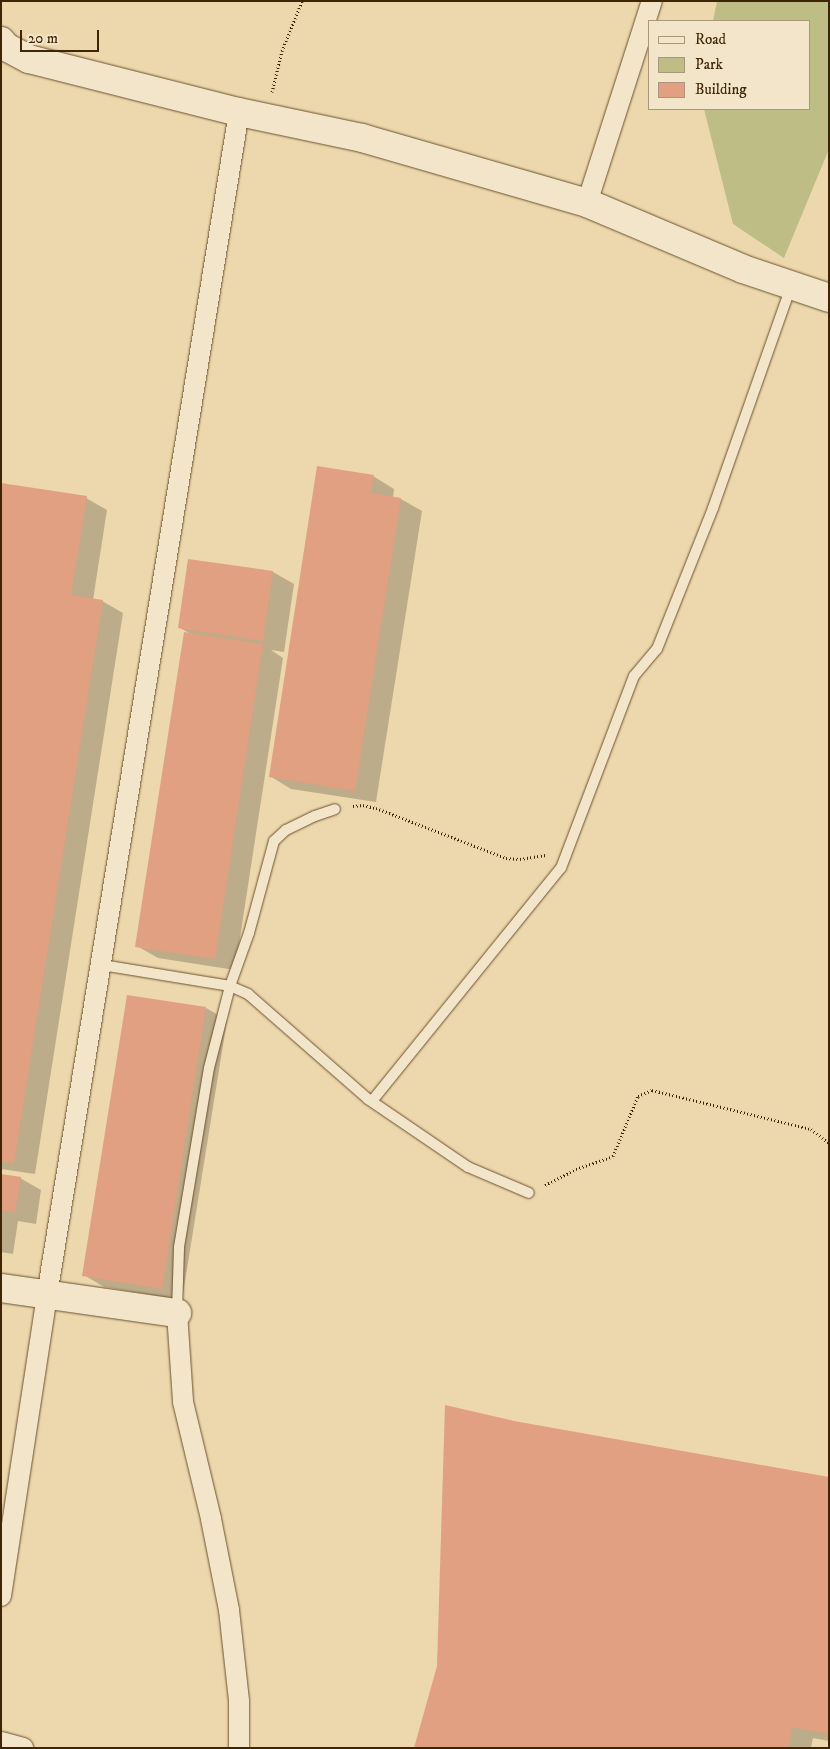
<!DOCTYPE html>
<style>
body{margin:0}
#map{position:relative;width:830px;height:1749px;overflow:hidden;background:#edd7ac;font-family:"IM FELL DW Pica",serif}
div>[style]{position:absolute}
[style*='--x']{left:calc(var(--x)*1px);top:calc(var(--y)*1px);width:calc(var(--w)*1px);rotate:calc(var(--a)*1deg)}
.green>*{inset:0;background:#bebd86}
.shadow>*{inset:0;background:#0003}
.building>*{inset:0;background:#e1a082}
.path>*{height:3px;margin-top:-1.5px;transform-origin:0;background:repeating-linear-gradient(90deg,#3f2505 0 1px,transparent 0 3.5px)}
.roads{filter:drop-shadow(0 0 1px #6a522f) drop-shadow(0 0 1px #6a522f)}
.lane>*{height:10px;margin:-5px;padding:0 5px;transform-origin:5px;border-radius:5px;background:#f3e5c9}
.street>*{height:20px;margin:-10px;padding:0 10px;transform-origin:10px;border-radius:10px;background:#f3e5c9}
.secondary>*{height:28px;margin:-14px;padding:0 14px;transform-origin:14px;border-radius:14px;background:#f3e5c9}
span{translate:-50% -50%;white-space:nowrap;text-align:center;line-height:1.15;-webkit-text-stroke:4.5px #f3e5c9;paint-order:stroke}
.frame{position:absolute;inset:0;border:2px solid #3f2505;pointer-events:none}
.legend{position:absolute;left:648px;top:20px;width:162px;height:90px;box-sizing:border-box;background:#f3e5c9;border:1px solid #ab987b;margin:0;padding:6px 9px;list-style:none;font-size:15px;color:#3f2505}
.legend li{display:flex;align-items:center;gap:10px;height:25px}
.legend b{width:25px;border:1px solid #ab987b}
.scale{position:absolute;left:20px;top:30px;width:79px;height:22px;box-sizing:border-box;border:2px solid #3f2505;border-top:0;padding-left:6px;font-size:15px;line-height:18px;white-space:nowrap;color:#3f2505;-webkit-text-stroke:4px #f3e5c9;paint-order:stroke}
</style>
<div id="map">
<div class="green">
<div style="clip-path:polygon(717px 1px,829px 1px,829px 149px,784px 258px,733px 224px,704px 109px,809px 109px,809px 21px,713px 21px)"></div>
</div>
<div class="shadow">
<div style="clip-path:polygon(373px 476px,394px 489px,393px 498px,401px 499px,422px 511px,376px 802px,291px 789px,270px 776px)"></div>
<div style="clip-path:polygon(1px 484px,86px 498px,107px 510px,93px 600px,102px 601px,123px 613px,35px 1174px,1px 1169px)"></div>
<div style="clip-path:polygon(189px 560px,273px 572px,294px 584px,284px 652px,271px 650px,283px 658px,235px 970px,158px 958px,137px 946px,191px 634px,180px 628px)"></div>
<div style="clip-path:polygon(206px 1008px,227px 1020px,182px 1300px,104px 1287px,84px 1275px)"></div>
<div style="clip-path:polygon(1px 1175px,20px 1178px,41px 1190px,36px 1224px,18px 1221px,13px 1254px,1px 1252px)"></div>
<div style="clip-path:polygon(513px 1422px,829px 1479px,829px 1741px,813px 1738px,811px 1748px,416px 1748px)"></div>
</div>
<div class="building">
<div style="clip-path:polygon(317px 466px,374px 475px,371px 493px,401px 498px,355px 791px,269px 777px)"></div>
<div style="clip-path:polygon(1px 483px,87px 496px,71px 595px,103px 600px,14px 1163px,1px 1161px)"></div>
<div style="clip-path:polygon(188px 559px,273px 571px,263px 641px,178px 628px)"></div>
<div style="clip-path:polygon(184px 632px,263px 644px,215px 959px,135px 947px)"></div>
<div style="clip-path:polygon(127px 995px,206px 1007px,162px 1289px,82px 1276px)"></div>
<div style="clip-path:polygon(1px 1174px,21px 1177px,15px 1212px,1px 1210px)"></div>
<div style="clip-path:polygon(445px 1405px,514px 1421px,829px 1477px,829px 1734px,792px 1727px,788px 1748px,414px 1748px,437px 1666px)"></div>
</div>
<div class="path">
<div style="--x:272;--y:92;--w:42;--a:-76.3"></div>
<div style="--x:282;--y:51;--w:54;--a:-68.2"></div>
<div style="--x:353;--y:806;--w:10;--a:-6"></div>
<div style="--x:363;--y:805;--w:13;--a:13"></div>
<div style="--x:376;--y:808;--w:139;--a:21"></div>
<div style="--x:506;--y:858;--w:14;--a:4"></div>
<div style="--x:520;--y:859;--w:26;--a:-9"></div>
<div style="--x:545;--y:1185;--w:35;--a:-27"></div>
<div style="--x:576;--y:1169;--w:39;--a:-19"></div>
<div style="--x:613;--y:1156;--w:65;--a:-67.4"></div>
<div style="--x:638;--y:1096;--w:15;--a:-23"></div>
<div style="--x:652;--y:1090;--w:164;--a:13.8"></div>
<div style="--x:811;--y:1129;--w:23;--a:38"></div>
</div>
<div class="roads">
<div class="lane">
<div style="--x:102;--y:965;--w:130;--a:9.3"></div>
<div style="--x:230;--y:986;--w:20;--a:24"></div>
<div style="--x:248;--y:994;--w:159;--a:41.2"></div>
<div style="--x:368;--y:1099;--w:121;--a:34.2"></div>
<div style="--x:468;--y:1167;--w:66;--a:23.1"></div>
<div style="--x:372;--y:1101;--w:300;--a:-51"></div>
<div style="--x:561;--y:868;--w:205;--a:-69.2"></div>
<div style="--x:634;--y:676;--w:35;--a:-50"></div>
<div style="--x:657;--y:649;--w:152;--a:-68.3"></div>
<div style="--x:713;--y:508;--w:235;--a:-70.6"></div>
<div style="--x:177;--y:1312;--w:65;--a:-88.2"></div>
<div style="--x:179;--y:1247;--w:181;--a:-80.5"></div>
<div style="--x:209;--y:1068;--w:85;--a:-75.6"></div>
<div style="--x:230;--y:986;--w:56;--a:-70.3"></div>
<div style="--x:249;--y:933;--w:95;--a:-74.8"></div>
<div style="--x:274;--y:841;--w:16;--a:-43"></div>
<div style="--x:286;--y:830;--w:32;--a:-26"></div>
<div style="--x:315;--y:816;--w:21;--a:-19"></div>
</div>
<div class="street">
<div style="--x:587;--y:203;--w:212;--a:-72.2"></div>
<div style="--x:177;--y:1313;--w:89;--a:86.1"></div>
<div style="--x:183;--y:1402;--w:120;--a:76.5"></div>
<div style="--x:211;--y:1519;--w:93;--a:78.8"></div>
<div style="--x:229;--y:1610;--w:92;--a:83.7"></div>
<div style="--x:239;--y:1701;--w:47;--a:90"></div>
<div style="--x:1;--y:1596;--w:304;--a:-81.3"></div>
<div style="--x:47;--y:1295;--w:1198;--a:-80.78"></div>
<div style="--x:1;--y:1742;--w:23;--a:15"></div>
</div>
<div class="secondary">
<div style="--x:1;--y:41;--w:8;--a:50"></div>
<div style="--x:6;--y:47;--w:26;--a:28"></div>
<div style="--x:29;--y:59;--w:217;--a:14.2"></div>
<div style="--x:239;--y:112;--w:126;--a:11.9"></div>
<div style="--x:362;--y:138;--w:234;--a:16.1"></div>
<div style="--x:587;--y:203;--w:169;--a:22.9"></div>
<div style="--x:743;--y:269;--w:91;--a:18.6"></div>
<div style="--x:1;--y:1288;--w:178;--a:8.1"></div>
</div>
</div>
<div class="frame"></div>
<ul class="legend">
<li><b style="height:6px;background:#f3e5c9"></b>Road</li>
<li><b style="height:14px;background:#bebd86"></b>Park</li>
<li><b style="height:14px;background:#e1a082"></b>Building</li>
</ul>
<div class="scale">20 m</div>
</div>
